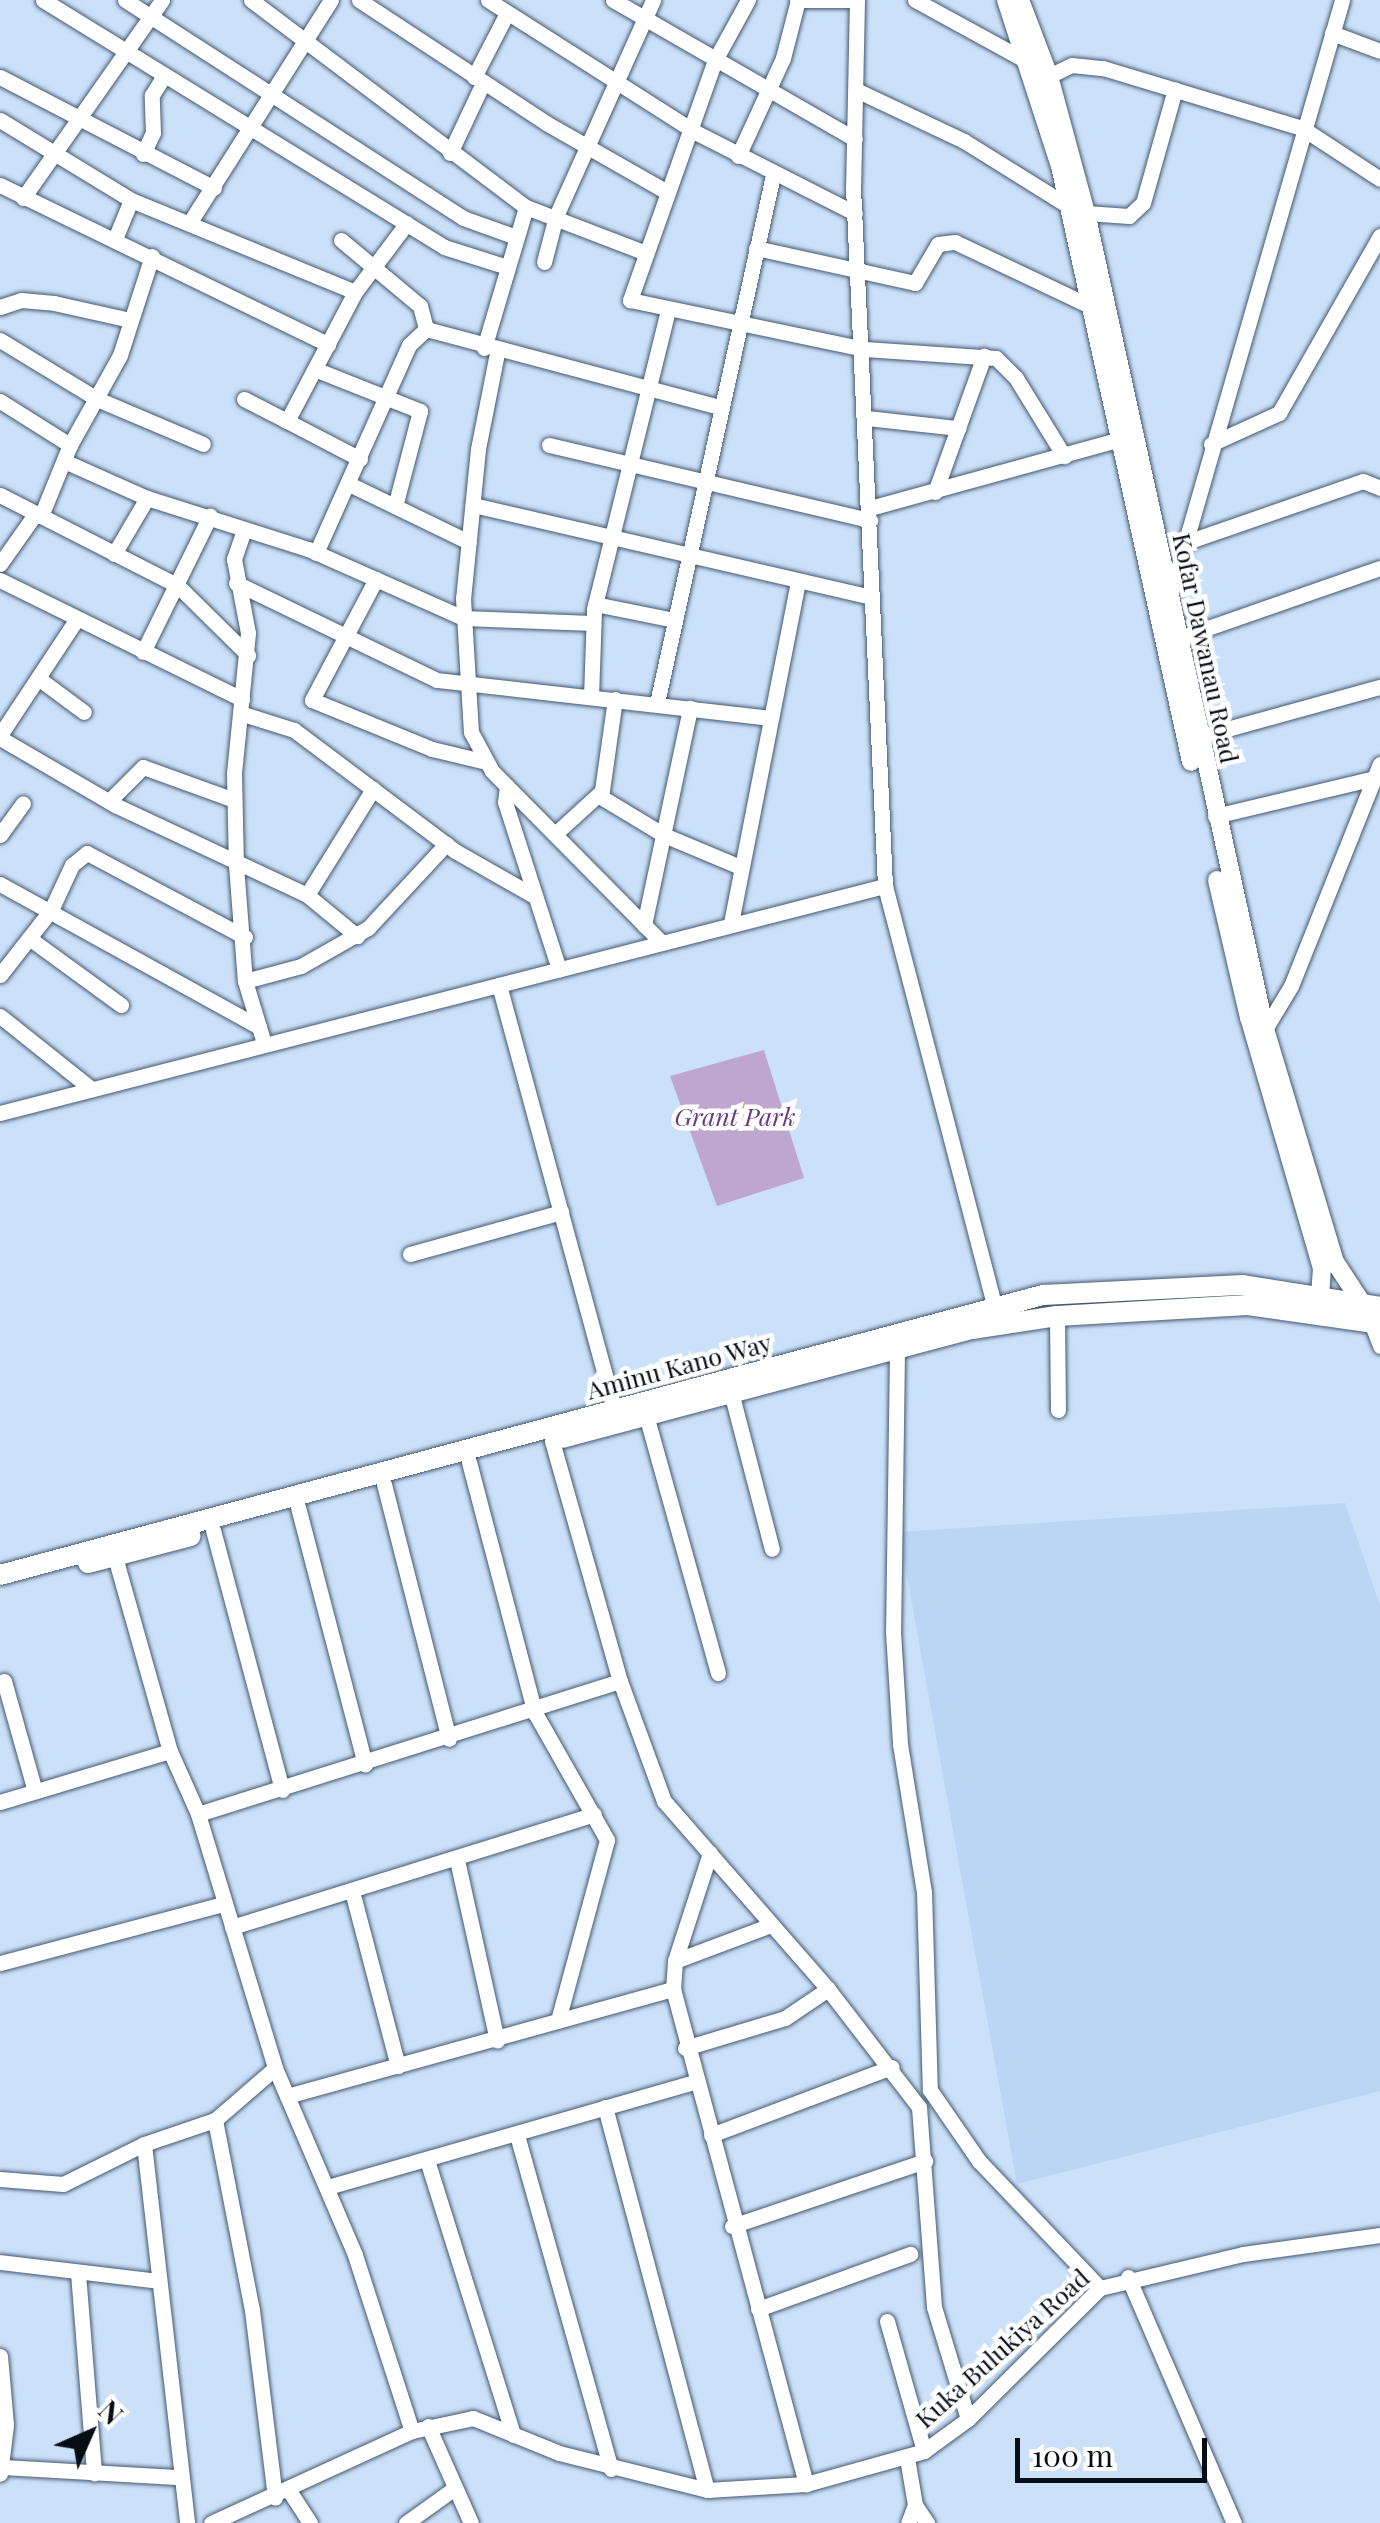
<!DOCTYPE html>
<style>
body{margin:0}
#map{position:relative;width:1380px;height:2523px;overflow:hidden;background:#cbe1fa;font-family:"Playfair Display",serif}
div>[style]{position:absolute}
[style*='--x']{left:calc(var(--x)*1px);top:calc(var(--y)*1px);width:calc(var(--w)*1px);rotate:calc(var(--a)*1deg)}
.built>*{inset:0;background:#bbd5f4}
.green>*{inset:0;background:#bfa6cf}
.roads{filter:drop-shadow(0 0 2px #45586d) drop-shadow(0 0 2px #45586d)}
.minor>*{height:15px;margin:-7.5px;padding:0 7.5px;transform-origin:7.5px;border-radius:7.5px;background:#fff}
.tertiary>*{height:18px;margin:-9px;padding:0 9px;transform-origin:9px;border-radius:9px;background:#fff}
.secondary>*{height:20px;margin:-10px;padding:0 10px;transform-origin:10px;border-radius:10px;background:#fff}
span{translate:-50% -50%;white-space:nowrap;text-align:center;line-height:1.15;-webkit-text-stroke:9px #fff;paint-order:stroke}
.street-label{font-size:25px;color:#060d15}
.park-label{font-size:25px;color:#6a3c82;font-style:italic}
.north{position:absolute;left:40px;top:2383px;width:100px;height:100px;-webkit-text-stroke:8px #fff;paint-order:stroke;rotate:45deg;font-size:28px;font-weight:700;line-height:40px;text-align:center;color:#060d15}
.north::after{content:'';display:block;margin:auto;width:35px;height:45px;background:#060d15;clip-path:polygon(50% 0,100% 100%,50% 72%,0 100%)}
.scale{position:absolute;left:1015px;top:2438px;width:192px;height:45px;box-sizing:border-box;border:5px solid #060d15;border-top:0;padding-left:12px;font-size:30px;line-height:35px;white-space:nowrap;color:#060d15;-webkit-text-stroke:8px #fff;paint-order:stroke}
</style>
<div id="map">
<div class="built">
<div style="clip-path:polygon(1345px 1503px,1380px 1605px,1380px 2091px,1017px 2184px,899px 1532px)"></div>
</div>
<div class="green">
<div style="clip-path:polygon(764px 1050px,804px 1178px,717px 1206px,670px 1076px)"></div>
</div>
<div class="roads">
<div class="minor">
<div style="--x:43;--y:0;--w:471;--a:31.6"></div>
<div style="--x:444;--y:247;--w:66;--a:17.6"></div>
<div style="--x:125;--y:0;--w:402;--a:32.8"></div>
<div style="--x:463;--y:218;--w:56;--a:19.7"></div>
<div style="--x:251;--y:0;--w:344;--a:37"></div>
<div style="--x:526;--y:207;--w:125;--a:21"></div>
<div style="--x:359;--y:0;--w:224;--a:33.3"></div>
<div style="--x:546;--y:123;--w:137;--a:29.7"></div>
<div style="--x:488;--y:0;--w:248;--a:32.5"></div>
<div style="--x:697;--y:133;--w:177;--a:26.9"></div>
<div style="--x:613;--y:0;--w:279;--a:29.9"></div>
<div style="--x:748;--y:0;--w:68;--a:118.8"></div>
<div style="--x:715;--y:60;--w:255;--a:109.5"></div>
<div style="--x:630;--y:300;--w:240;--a:11.8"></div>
<div style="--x:865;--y:349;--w:131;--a:3.9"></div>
<div style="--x:996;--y:358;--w:28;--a:45"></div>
<div style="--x:1016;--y:378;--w:92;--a:58.4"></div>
<div style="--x:797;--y:0;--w:52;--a:0"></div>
<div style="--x:857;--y:0;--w:187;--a:91.2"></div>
<div style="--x:853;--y:187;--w:700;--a:87.38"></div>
<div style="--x:885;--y:886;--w:436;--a:75.4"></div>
<div style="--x:915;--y:0;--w:131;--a:28.7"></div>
<div style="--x:1332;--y:33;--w:51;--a:20.6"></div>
<div style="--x:1049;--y:76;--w:25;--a:-26"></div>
<div style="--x:1072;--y:65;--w:31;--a:6"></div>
<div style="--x:1103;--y:68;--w:208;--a:16.8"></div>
<div style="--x:1302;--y:128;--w:93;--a:33.2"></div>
<div style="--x:0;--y:77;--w:241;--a:27.4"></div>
<div style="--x:474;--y:77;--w:72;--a:-62.7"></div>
<div style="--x:856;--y:90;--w:119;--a:25.3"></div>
<div style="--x:964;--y:141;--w:125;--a:31.9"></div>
<div style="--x:0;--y:120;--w:153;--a:31.4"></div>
<div style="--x:131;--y:200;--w:242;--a:22.3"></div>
<div style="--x:450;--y:153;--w:77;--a:-64.8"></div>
<div style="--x:143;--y:154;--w:23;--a:-65"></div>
<div style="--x:153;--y:133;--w:38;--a:-92"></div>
<div style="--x:152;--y:95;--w:22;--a:-58"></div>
<div style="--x:738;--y:156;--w:108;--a:-65.3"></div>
<div style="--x:783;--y:58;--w:60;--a:-75.5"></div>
<div style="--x:0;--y:185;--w:365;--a:25.9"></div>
<div style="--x:23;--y:198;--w:242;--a:-54.9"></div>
<div style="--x:1086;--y:213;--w:43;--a:4"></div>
<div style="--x:1129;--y:216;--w:19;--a:-43"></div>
<div style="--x:1143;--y:203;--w:118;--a:-74.3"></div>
<div style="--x:190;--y:222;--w:263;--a:-57.6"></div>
<div style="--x:115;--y:239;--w:42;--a:-67.7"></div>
<div style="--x:341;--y:240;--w:103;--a:39.9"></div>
<div style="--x:420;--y:306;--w:24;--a:75"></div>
<div style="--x:756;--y:248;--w:163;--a:12.4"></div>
<div style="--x:915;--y:283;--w:45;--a:-59.5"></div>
<div style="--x:938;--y:244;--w:17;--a:-7"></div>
<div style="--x:955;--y:242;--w:154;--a:25.4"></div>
<div style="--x:544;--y:262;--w:48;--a:-75.4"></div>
<div style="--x:556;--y:216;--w:237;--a:-65.8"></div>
<div style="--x:0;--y:307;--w:22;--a:-18"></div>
<div style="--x:21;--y:300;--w:33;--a:5"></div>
<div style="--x:54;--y:303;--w:78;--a:12.6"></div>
<div style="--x:0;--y:340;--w:114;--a:31.3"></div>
<div style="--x:97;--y:399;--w:115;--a:23"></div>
<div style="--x:484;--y:348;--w:147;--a:-73.4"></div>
<div style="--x:497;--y:353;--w:98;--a:101.2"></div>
<div style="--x:478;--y:449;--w:150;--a:95.7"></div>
<div style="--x:463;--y:598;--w:134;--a:86.6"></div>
<div style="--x:471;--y:732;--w:44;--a:61.7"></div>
<div style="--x:492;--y:771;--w:240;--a:45.3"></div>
<div style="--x:317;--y:370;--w:111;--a:21.7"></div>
<div style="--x:420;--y:411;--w:98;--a:104.7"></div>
<div style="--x:244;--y:399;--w:48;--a:27.1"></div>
<div style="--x:0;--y:401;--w:83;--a:32.2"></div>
<div style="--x:867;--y:418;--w:92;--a:6.3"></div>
<div style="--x:1211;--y:444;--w:75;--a:-24.5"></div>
<div style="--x:1279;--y:413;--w:204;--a:-60.3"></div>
<div style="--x:549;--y:445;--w:330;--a:13.2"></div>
<div style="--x:360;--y:459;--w:82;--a:-152.5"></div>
<div style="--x:287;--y:421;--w:146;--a:-62.2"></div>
<div style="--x:355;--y:292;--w:86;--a:-53"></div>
<div style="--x:64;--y:461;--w:91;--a:24"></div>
<div style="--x:349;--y:484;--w:133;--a:25.8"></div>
<div style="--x:935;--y:492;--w:145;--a:-70.2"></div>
<div style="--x:0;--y:495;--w:199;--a:27"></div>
<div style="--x:177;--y:585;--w:100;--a:44.6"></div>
<div style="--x:473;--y:505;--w:408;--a:13"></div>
<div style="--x:870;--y:508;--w:259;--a:-15.4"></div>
<div style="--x:41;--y:516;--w:77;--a:-67.8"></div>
<div style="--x:70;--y:445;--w:103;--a:-60.9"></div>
<div style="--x:120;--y:355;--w:104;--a:-72.1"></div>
<div style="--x:244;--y:530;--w:31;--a:109"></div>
<div style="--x:234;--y:559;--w:75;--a:79.3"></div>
<div style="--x:248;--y:633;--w:141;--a:95.7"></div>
<div style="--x:234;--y:773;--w:92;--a:88.8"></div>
<div style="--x:236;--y:865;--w:116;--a:85.6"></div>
<div style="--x:245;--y:981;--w:65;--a:73"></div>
<div style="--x:1184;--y:543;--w:189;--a:-19.1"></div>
<div style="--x:1363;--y:481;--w:18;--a:22"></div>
<div style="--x:316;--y:553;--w:228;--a:-65.9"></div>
<div style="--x:409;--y:345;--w:23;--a:-43"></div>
<div style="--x:426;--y:329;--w:303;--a:14.9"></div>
<div style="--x:114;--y:554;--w:65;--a:-59.5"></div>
<div style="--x:147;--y:498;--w:169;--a:17.6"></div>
<div style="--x:308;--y:549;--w:171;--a:23.9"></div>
<div style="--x:464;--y:618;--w:128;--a:2.2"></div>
<div style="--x:0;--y:564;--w:62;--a:-54.8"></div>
<div style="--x:376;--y:579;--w:137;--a:117.9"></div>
<div style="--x:312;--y:700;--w:130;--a:22.2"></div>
<div style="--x:432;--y:749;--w:56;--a:13.5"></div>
<div style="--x:0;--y:580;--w:270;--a:26.2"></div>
<div style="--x:236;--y:583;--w:223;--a:25.8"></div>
<div style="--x:437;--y:680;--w:333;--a:6.5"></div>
<div style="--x:1170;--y:596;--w:620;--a:-73.9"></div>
<div style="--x:595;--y:604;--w:81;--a:11.4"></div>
<div style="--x:1179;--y:638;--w:213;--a:-19.2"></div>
<div style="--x:143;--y:652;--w:152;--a:-63.8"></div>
<div style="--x:38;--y:678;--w:57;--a:36.5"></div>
<div style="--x:591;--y:697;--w:88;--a:-88"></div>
<div style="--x:594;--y:609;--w:307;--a:-76.1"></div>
<div style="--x:615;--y:699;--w:99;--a:98.1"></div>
<div style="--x:601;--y:797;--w:74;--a:31.1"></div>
<div style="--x:664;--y:835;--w:82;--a:22.8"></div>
<div style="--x:657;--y:703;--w:541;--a:-77.61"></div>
<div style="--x:240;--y:713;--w:57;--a:17.5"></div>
<div style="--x:294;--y:730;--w:201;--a:36.9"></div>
<div style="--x:455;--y:851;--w:91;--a:29.7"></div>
<div style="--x:0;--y:735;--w:138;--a:-56.5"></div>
<div style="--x:1198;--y:737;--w:189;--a:-15.4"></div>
<div style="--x:0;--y:738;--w:135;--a:30.2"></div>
<div style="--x:117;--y:806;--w:210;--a:25.1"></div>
<div style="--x:307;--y:895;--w:65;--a:39.4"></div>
<div style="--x:507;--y:786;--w:16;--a:97"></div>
<div style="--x:505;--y:802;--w:176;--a:72.1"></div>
<div style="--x:109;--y:801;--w:48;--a:-45"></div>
<div style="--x:143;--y:767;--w:97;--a:19.9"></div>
<div style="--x:1215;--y:816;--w:163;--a:-13.4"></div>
<div style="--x:556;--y:833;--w:59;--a:-42.3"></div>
<div style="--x:0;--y:835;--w:39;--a:-54"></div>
<div style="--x:0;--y:884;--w:296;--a:28.9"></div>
<div style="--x:307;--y:895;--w:125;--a:-58.1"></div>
<div style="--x:731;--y:923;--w:347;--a:-78.9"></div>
<div style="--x:644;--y:925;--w:222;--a:-78"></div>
<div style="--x:29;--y:938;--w:114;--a:36.1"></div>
<div style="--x:0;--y:975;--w:83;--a:-51.9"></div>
<div style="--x:51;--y:910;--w:50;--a:-65"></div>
<div style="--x:72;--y:865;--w:19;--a:-39"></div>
<div style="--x:87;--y:853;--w:179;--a:28"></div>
<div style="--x:245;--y:981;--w:58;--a:-15"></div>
<div style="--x:301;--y:966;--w:77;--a:-29.6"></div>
<div style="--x:368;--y:928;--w:115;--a:-47.1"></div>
<div style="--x:499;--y:985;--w:450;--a:74.8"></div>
<div style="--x:0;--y:1016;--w:114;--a:38.6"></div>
<div style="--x:1265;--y:1029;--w:50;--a:-58.8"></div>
<div style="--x:1291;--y:986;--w:239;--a:-68.2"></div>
<div style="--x:0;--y:1113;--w:914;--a:-14.39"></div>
<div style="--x:410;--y:1254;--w:157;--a:-15.5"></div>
<div style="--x:1057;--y:1316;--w:94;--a:89.4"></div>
<div style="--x:1371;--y:1322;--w:26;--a:69"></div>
<div style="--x:897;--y:1351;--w:281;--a:90.8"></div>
<div style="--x:893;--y:1632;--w:112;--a:86.4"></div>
<div style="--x:900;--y:1744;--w:150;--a:80.8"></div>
<div style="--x:924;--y:1892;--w:198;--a:88.3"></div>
<div style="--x:930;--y:2090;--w:86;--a:55.4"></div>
<div style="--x:979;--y:2161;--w:175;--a:46.4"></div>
<div style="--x:731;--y:1392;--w:162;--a:75.4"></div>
<div style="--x:646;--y:1415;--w:268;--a:74.4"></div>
<div style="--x:552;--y:1441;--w:249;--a:74.2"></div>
<div style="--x:620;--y:1681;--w:128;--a:69.9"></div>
<div style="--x:664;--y:1801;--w:249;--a:48.9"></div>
<div style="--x:828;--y:1989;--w:149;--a:52.4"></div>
<div style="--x:919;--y:2107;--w:201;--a:85.7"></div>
<div style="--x:934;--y:2307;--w:117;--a:73.1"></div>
<div style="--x:469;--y:1462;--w:260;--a:75.3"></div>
<div style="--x:535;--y:1713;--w:146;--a:60.4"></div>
<div style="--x:607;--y:1840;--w:187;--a:105.2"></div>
<div style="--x:384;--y:1484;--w:263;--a:75.7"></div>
<div style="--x:298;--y:1507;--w:266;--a:75.4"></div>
<div style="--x:213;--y:1530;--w:269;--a:75.1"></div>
<div style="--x:115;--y:1557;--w:202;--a:74.2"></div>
<div style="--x:170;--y:1751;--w:69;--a:66"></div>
<div style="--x:198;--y:1814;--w:265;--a:73.1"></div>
<div style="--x:275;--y:2068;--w:203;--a:66.8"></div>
<div style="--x:355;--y:2255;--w:185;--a:72.1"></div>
<div style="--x:4;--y:1681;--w:114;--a:74.3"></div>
<div style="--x:0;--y:1802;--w:177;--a:-16.7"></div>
<div style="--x:198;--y:1814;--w:442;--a:-17.5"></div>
<div style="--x:710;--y:1853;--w:114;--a:108"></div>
<div style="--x:675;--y:1961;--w:28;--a:94"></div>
<div style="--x:673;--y:1989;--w:513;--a:74.96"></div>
<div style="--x:457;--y:1860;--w:185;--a:77.5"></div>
<div style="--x:352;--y:1891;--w:181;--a:75.3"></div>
<div style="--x:232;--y:1927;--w:379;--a:-17.3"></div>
<div style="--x:675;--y:1961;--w:103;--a:-20.6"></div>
<div style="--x:0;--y:1963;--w:232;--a:-14.8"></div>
<div style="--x:685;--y:2048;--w:104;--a:-16.7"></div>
<div style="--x:785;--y:2018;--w:52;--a:-34"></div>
<div style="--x:287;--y:2096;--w:401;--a:-15.5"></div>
<div style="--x:605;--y:2107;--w:396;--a:75.1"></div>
<div style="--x:215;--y:2120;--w:194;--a:79"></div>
<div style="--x:252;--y:2310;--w:189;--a:83"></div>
<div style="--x:517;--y:2135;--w:347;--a:74.3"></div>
<div style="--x:711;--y:2135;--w:193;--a:-20.6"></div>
<div style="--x:144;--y:2144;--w:381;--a:83.5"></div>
<div style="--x:427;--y:2160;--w:288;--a:72.6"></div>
<div style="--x:0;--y:2179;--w:63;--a:4.5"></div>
<div style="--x:63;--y:2184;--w:90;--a:-26.3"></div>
<div style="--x:144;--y:2144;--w:75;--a:-18.7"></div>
<div style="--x:215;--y:2120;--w:79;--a:-40.9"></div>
<div style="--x:328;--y:2187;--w:382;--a:-16"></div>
<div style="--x:732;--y:2226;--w:204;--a:-18.6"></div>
<div style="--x:0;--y:2262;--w:160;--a:6.8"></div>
<div style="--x:78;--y:2273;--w:201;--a:85.4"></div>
<div style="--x:1128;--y:2277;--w:268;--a:66.7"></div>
<div style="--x:758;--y:2309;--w:162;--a:-19.9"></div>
<div style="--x:887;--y:2321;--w:135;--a:74.1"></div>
<div style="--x:0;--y:2356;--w:69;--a:85"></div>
<div style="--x:6;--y:2425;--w:49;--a:97"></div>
<div style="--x:428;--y:2426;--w:106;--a:66.1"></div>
<div style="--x:907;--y:2458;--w:48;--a:80.3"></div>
<div style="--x:915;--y:2505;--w:19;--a:111"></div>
<div style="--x:2;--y:2467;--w:175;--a:3.3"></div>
<div style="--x:290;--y:2492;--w:37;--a:57"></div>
<div style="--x:915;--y:2505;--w:22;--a:56"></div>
<div style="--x:211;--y:2523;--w:221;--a:-24.6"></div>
<div style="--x:412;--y:2431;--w:62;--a:-12"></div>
<div style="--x:473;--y:2418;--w:93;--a:22.1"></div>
<div style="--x:559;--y:2453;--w:153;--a:14"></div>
<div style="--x:707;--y:2490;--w:99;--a:-3.5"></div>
<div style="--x:806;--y:2484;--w:123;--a:-15.6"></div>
<div style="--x:924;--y:2451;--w:54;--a:-36"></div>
<div style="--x:968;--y:2419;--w:186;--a:-44.8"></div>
<div style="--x:1100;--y:2288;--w:147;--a:-13.4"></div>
<div style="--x:1243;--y:2254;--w:138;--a:-7.9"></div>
<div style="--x:406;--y:2523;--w:57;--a:-35.7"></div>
</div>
<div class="tertiary">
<div style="--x:1006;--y:0;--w:175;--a:72"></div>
<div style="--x:1060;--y:166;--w:610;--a:77.6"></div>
<div style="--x:1020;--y:0;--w:81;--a:69.1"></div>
<div style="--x:1049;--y:76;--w:142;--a:74.9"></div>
<div style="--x:1086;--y:213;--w:835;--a:77.63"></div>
<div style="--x:1265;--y:1029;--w:243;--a:73.3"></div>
<div style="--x:1335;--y:1262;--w:45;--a:56.7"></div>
<div style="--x:1217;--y:880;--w:141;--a:76.9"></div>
<div style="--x:1249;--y:1017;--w:261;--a:73.8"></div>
<div style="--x:1322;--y:1268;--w:27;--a:94"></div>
</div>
<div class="secondary">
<div style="--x:562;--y:1438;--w:424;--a:-14.9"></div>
<div style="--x:972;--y:1329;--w:86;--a:-8.7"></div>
<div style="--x:1057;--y:1316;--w:191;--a:-3.3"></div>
<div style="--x:1248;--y:1305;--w:133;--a:8.2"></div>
<div style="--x:88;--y:1563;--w:106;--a:-14.7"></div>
<div style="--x:0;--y:1575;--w:1080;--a:-15.03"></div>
<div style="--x:1043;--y:1295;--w:200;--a:-2.9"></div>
<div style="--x:1243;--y:1285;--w:139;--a:9.1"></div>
</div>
</div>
<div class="street-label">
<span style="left:1206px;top:648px;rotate:78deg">Kofar Dawanau Road</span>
<span style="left:679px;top:1366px;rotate:-15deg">Aminu Kano Way</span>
<span style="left:1002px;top:2348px;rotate:-42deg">Kuka Bulukiya Road</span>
</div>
<div class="park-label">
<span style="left:735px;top:1116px">Grant Park</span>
</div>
<div class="north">N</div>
<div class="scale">100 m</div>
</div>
